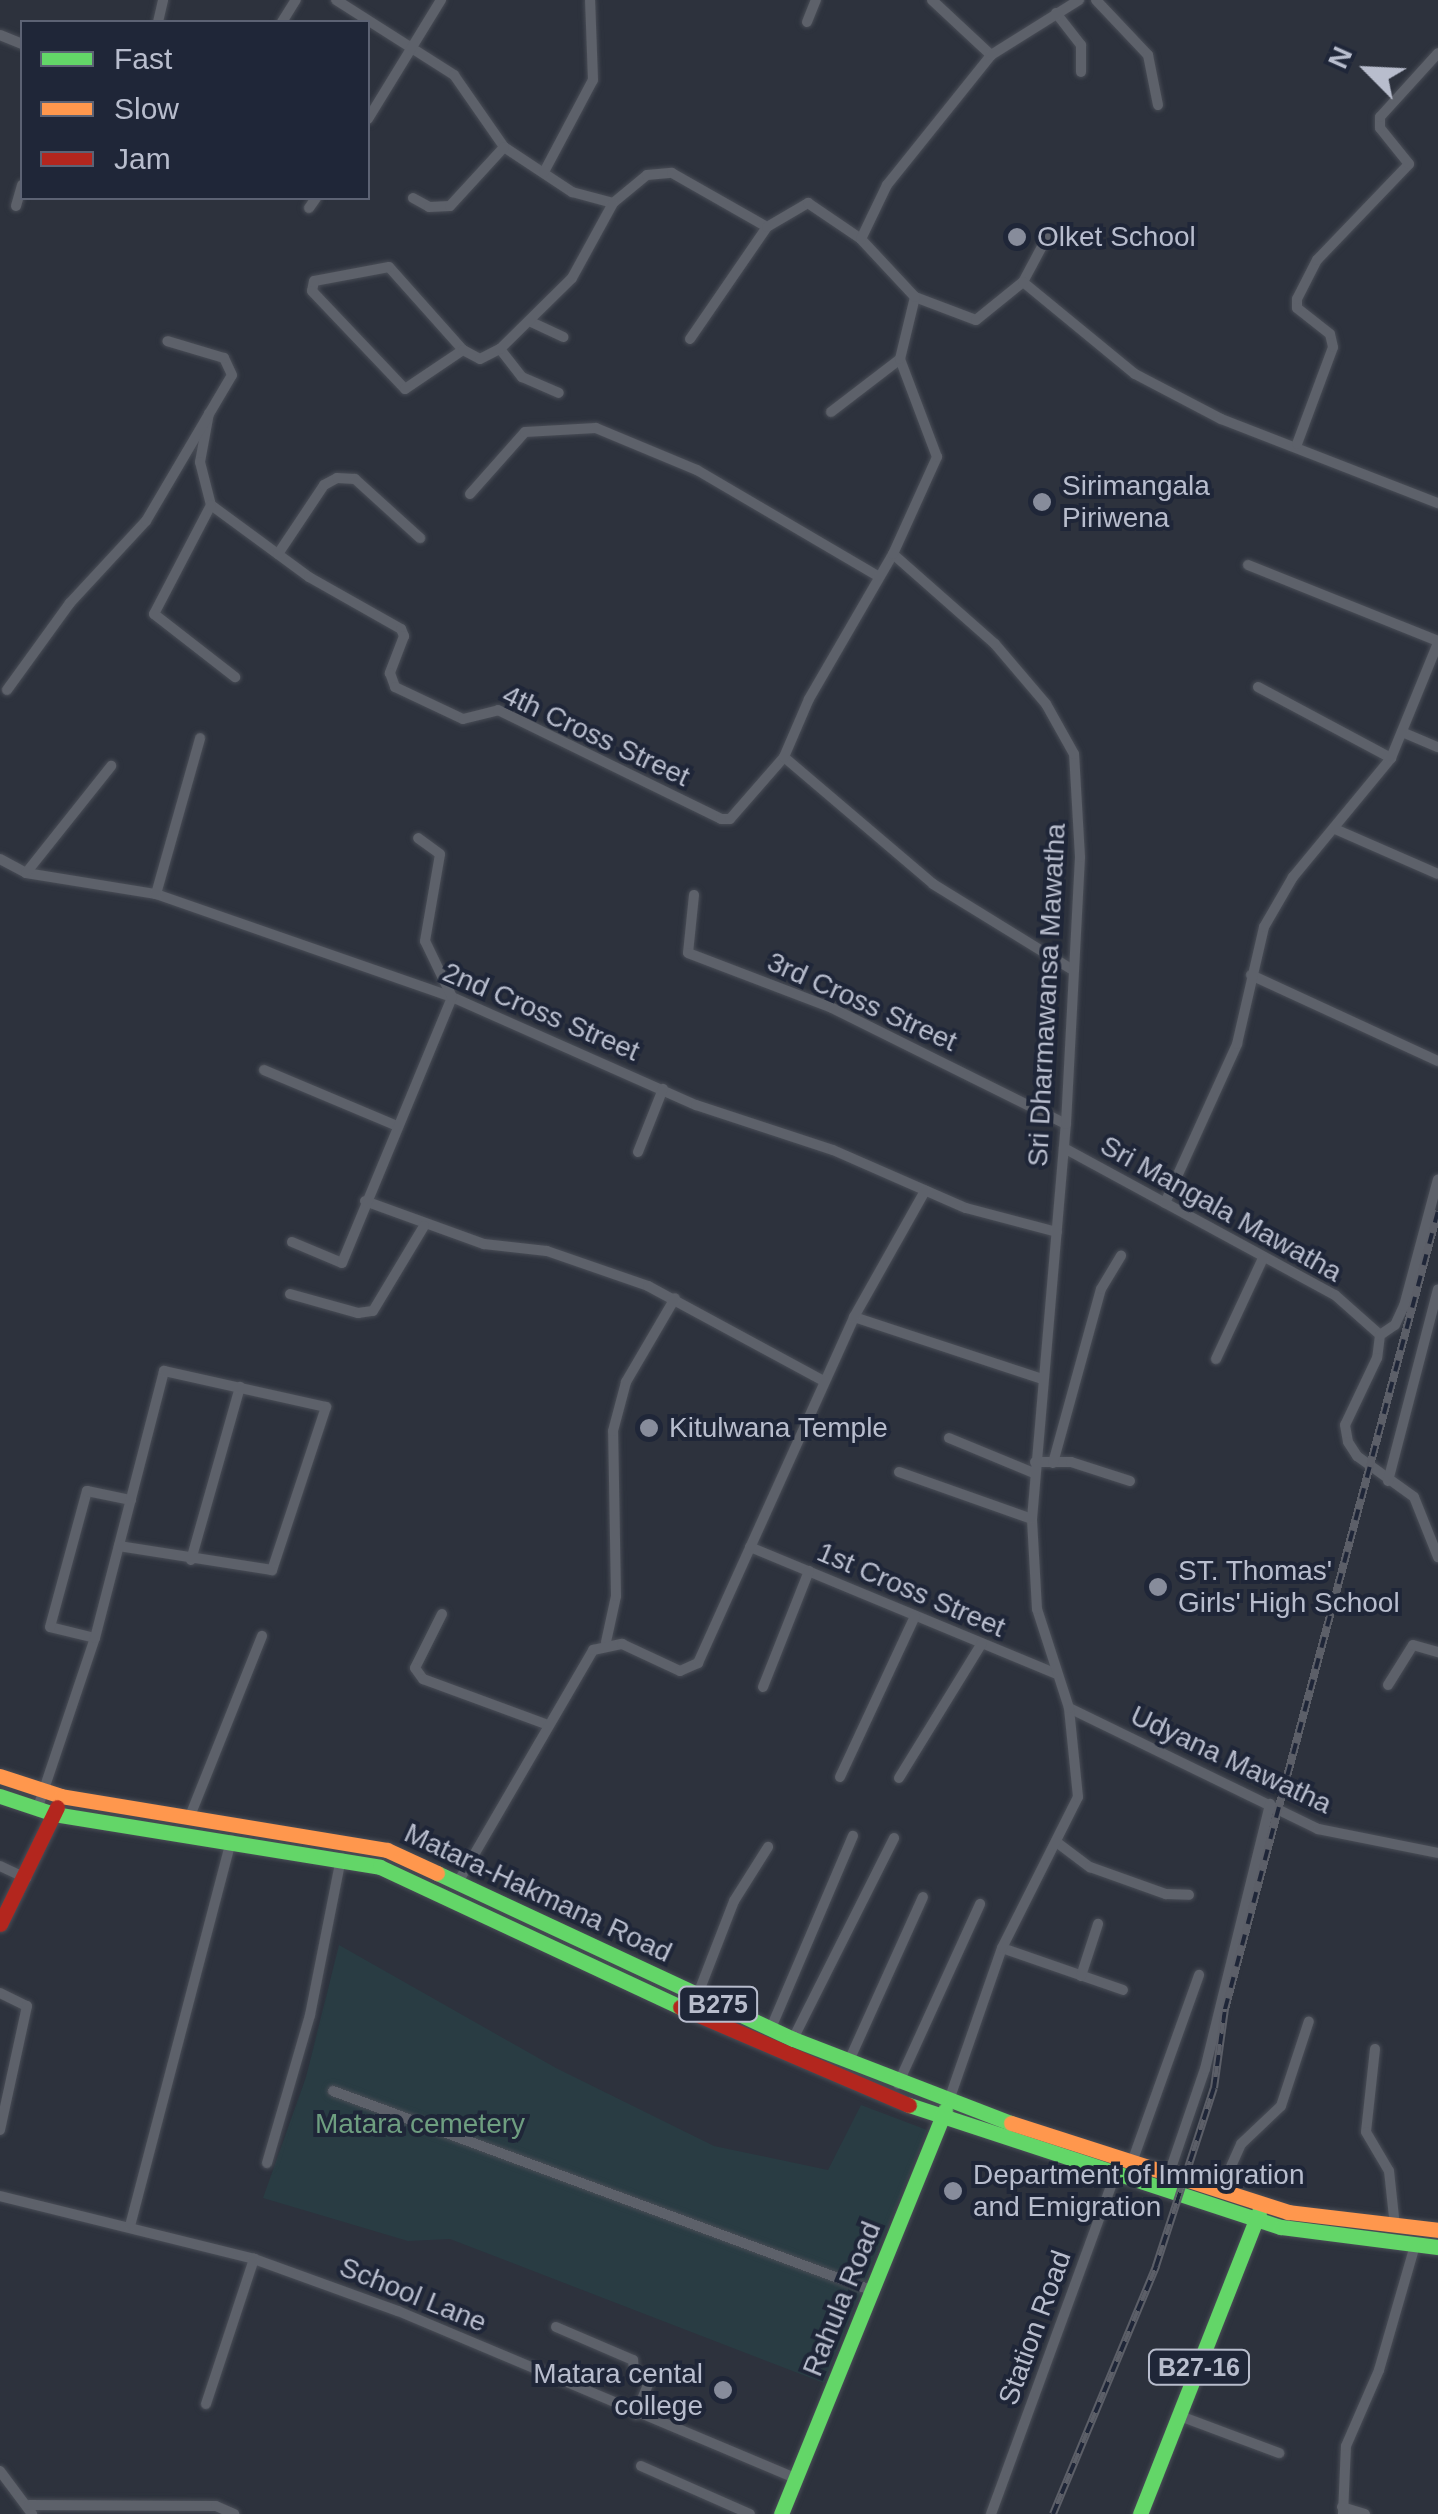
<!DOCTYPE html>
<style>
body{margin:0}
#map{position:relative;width:1438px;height:2514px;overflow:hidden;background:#2d323d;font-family:Arial,sans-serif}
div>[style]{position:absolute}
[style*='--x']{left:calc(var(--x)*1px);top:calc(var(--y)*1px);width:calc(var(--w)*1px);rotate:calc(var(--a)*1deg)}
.green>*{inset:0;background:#293c43}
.roads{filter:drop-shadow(0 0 2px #494d56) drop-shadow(0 0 2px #494d56)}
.street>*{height:10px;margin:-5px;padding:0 5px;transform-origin:5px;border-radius:5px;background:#5d616a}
.fast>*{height:15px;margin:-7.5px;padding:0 7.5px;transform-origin:7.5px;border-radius:7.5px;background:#63d668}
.slow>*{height:15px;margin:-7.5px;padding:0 7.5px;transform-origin:7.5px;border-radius:7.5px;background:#ff974d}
.jam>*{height:15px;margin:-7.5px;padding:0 7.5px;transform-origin:7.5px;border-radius:7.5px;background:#b3261e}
.rail>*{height:8px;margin-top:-4px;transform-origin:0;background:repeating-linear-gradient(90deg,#1f2638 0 11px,#5c5f68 0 22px);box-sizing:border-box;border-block:2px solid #5c5f68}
.dots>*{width:28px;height:28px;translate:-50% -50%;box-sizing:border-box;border:5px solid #1f2638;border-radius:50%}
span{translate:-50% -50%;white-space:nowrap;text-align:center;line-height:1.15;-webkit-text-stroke:8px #1f2638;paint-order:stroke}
.shield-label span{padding:2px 8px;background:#1f2638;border:2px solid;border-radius:8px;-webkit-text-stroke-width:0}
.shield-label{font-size:25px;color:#b8bdcd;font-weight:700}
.poi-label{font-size:28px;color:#b8bdcd}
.left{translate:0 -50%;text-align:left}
.right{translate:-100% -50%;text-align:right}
.street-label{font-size:28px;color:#b8bdcd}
.park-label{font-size:28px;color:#6e9e80}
.legend{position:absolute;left:20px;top:20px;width:350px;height:180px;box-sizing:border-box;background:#1f2638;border:2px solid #5c6274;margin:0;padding:12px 18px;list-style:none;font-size:30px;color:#b8bdcd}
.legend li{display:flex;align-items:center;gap:20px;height:50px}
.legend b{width:50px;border:2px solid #5c6274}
.north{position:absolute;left:1318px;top:20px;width:100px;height:100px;-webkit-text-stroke:8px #1f2638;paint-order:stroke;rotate:294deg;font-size:28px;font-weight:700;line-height:40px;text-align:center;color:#b8bdcd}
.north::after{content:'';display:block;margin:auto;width:35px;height:45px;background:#b8bdcd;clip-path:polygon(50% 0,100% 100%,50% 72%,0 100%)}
</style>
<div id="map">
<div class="green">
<div style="clip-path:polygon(339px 1945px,556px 2068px,714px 2146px,828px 2170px,861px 2105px,927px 2130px,824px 2383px,450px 2239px,408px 2241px,263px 2198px,306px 2077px)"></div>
</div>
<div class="roads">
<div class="street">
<div style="--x:336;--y:0;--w:140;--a:32.4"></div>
<div style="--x:454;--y:75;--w:88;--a:55.2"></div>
<div style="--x:504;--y:147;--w:82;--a:33.5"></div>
<div style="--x:572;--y:192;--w:42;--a:15"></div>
<div style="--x:613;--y:203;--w:44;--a:-39.5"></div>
<div style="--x:647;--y:175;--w:25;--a:-5"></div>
<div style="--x:672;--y:173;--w:109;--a:29.6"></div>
<div style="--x:932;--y:0;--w:81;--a:43"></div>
<div style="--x:1096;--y:0;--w:76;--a:46.6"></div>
<div style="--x:1148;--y:55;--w:51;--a:78.7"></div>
<div style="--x:1056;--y:13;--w:41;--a:52"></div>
<div style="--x:1081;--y:45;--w:27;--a:90"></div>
<div style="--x:158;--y:22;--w:23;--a:-77"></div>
<div style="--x:282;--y:22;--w:26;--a:-58"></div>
<div style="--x:807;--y:22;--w:24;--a:-68"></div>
<div style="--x:0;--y:35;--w:24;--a:22"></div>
<div style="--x:368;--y:119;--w:140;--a:-58.5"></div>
<div style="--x:544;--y:172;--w:104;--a:-62"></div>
<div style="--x:593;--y:80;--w:80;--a:-92.1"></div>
<div style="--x:413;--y:198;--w:18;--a:29"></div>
<div style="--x:429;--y:207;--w:21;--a:-3"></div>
<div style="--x:450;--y:206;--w:80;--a:-47.5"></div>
<div style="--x:16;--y:206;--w:22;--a:-74"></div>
<div style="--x:309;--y:208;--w:12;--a:-55"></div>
<div style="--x:1023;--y:282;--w:51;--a:-61.9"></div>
<div style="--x:915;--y:297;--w:65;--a:20.7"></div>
<div style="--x:976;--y:320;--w:60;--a:-39"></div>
<div style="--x:1023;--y:282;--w:145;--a:39.4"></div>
<div style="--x:1135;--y:374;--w:97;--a:27.6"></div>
<div style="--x:1221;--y:419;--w:233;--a:21.2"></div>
<div style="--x:529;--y:321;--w:38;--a:25"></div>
<div style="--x:690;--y:339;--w:136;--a:-55.5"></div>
<div style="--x:767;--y:227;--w:48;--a:-30.3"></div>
<div style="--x:808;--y:203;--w:64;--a:34.2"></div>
<div style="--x:500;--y:349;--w:36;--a:52"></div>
<div style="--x:522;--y:377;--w:40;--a:23.4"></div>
<div style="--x:463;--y:350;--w:111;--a:-131.7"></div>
<div style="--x:389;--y:267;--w:76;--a:169.4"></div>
<div style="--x:314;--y:281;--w:10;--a:101"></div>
<div style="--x:312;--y:291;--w:135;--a:46.5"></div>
<div style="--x:405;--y:389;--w:70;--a:-33.9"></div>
<div style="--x:463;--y:350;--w:19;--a:28"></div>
<div style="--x:480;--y:359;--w:22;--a:-27"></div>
<div style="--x:500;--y:349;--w:101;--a:-44.6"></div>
<div style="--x:572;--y:278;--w:85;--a:-61.3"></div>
<div style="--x:831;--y:412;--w:87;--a:-37.5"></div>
<div style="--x:209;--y:413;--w:50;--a:100.4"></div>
<div style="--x:200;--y:462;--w:44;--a:75.7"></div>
<div style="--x:211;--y:505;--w:122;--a:36.3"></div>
<div style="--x:309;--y:577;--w:106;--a:29.5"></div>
<div style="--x:401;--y:629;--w:8;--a:67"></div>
<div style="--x:404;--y:636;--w:40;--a:111"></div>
<div style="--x:390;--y:673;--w:15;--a:70"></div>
<div style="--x:395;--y:687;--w:75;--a:25.2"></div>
<div style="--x:463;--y:719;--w:36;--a:-14"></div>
<div style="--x:498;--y:710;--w:248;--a:26"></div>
<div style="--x:721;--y:819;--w:9;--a:0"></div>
<div style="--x:730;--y:819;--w:82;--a:-48.9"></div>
<div style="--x:784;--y:757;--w:196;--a:40.4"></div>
<div style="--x:933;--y:884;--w:162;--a:31.6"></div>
<div style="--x:1297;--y:444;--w:103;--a:-69.6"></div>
<div style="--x:1333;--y:347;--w:13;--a:-103"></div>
<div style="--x:1330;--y:334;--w:42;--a:-141.8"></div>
<div style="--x:1297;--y:308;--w:9;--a:-90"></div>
<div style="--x:1297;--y:299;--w:44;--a:-62.9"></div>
<div style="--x:1317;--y:260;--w:133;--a:-46.2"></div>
<div style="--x:1409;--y:164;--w:46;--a:-128.9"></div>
<div style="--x:1380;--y:128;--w:11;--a:-90"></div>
<div style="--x:1380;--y:117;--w:86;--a:-47.8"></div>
<div style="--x:470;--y:494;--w:83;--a:-48.4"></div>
<div style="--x:525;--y:432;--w:71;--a:-3.2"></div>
<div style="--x:596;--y:428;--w:109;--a:22.6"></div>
<div style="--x:697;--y:470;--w:208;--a:30.4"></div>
<div style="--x:211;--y:505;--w:123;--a:117.6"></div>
<div style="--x:154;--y:614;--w:103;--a:37.9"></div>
<div style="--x:278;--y:554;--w:83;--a:-56.3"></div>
<div style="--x:324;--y:485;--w:15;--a:-28"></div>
<div style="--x:337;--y:478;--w:18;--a:3"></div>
<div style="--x:355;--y:479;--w:88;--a:42.2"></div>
<div style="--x:1248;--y:565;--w:205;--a:21.8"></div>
<div style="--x:1258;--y:687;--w:151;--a:28.1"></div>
<div style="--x:7;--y:690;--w:107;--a:-54.1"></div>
<div style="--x:70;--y:603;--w:112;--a:-47.2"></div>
<div style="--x:146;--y:521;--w:169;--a:-59.5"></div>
<div style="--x:232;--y:375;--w:19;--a:-115"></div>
<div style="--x:224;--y:358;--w:59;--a:-163.4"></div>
<div style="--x:1402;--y:732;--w:39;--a:23"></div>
<div style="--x:784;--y:757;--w:63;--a:-66.7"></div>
<div style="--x:809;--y:699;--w:168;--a:-59.9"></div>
<div style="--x:1335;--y:829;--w:112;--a:23.6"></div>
<div style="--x:0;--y:859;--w:30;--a:28"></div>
<div style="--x:26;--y:873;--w:132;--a:9.2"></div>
<div style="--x:156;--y:894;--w:313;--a:19.2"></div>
<div style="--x:452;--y:997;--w:267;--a:23.9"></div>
<div style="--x:696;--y:1105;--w:144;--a:18.2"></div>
<div style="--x:833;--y:1150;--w:145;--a:23.6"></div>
<div style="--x:966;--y:1208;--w:94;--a:14.8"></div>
<div style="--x:26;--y:873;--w:137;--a:-51.5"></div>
<div style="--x:156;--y:894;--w:162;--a:-74.2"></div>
<div style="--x:694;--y:895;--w:58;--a:95.9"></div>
<div style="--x:688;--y:953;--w:154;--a:20.9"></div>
<div style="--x:832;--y:1008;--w:261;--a:26.4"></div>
<div style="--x:1251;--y:975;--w:206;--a:24.7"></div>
<div style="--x:264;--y:1070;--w:144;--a:22.8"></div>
<div style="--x:1064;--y:1148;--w:308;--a:28.5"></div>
<div style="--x:1335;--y:1295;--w:60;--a:41.6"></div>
<div style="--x:1380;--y:1335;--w:23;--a:97"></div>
<div style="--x:1377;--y:1358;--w:74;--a:115.5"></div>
<div style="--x:1345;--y:1425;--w:17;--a:80"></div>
<div style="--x:1348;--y:1442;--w:17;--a:57"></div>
<div style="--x:1357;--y:1456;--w:70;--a:35.7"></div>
<div style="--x:1414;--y:1497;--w:65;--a:68.2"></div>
<div style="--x:638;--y:1152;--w:68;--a:-68.4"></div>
<div style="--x:365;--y:1201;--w:127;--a:19.9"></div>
<div style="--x:484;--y:1244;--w:63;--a:6.3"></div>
<div style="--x:547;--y:1251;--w:107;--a:19.1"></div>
<div style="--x:648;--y:1286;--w:200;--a:28.4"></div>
<div style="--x:1165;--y:1203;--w:175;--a:-65.6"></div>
<div style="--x:1237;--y:1044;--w:120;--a:-77"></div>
<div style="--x:1264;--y:927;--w:58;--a:-59.9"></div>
<div style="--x:1293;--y:877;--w:154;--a:-50.5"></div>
<div style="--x:1391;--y:758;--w:124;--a:-67.8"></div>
<div style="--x:292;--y:1242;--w:54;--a:22.8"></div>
<div style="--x:342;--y:1263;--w:288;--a:-67.5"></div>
<div style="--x:452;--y:997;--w:62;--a:-115.7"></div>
<div style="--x:425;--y:941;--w:88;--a:-80.2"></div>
<div style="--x:440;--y:854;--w:27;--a:-144"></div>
<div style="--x:290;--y:1294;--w:71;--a:15.6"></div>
<div style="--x:358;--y:1313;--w:15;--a:-8"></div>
<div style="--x:373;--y:1311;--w:99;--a:-59"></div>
<div style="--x:854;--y:1317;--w:195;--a:18.2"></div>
<div style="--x:1380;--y:1335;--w:18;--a:-34"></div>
<div style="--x:1395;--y:1325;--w:21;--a:-65"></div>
<div style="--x:1404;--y:1306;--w:131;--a:-75"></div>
<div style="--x:1216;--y:1359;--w:111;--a:-65"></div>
<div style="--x:949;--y:1438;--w:92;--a:22.4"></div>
<div style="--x:1035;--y:1462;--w:36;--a:0"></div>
<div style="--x:1071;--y:1462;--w:62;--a:17.9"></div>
<div style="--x:1053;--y:1463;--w:180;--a:-74.6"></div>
<div style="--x:1101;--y:1289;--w:39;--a:-59"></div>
<div style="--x:899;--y:1472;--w:141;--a:19.5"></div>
<div style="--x:1388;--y:1481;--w:198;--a:-75.4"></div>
<div style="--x:750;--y:1547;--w:331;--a:22.5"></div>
<div style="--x:191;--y:1560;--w:180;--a:-74.2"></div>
<div style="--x:442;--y:1614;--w:60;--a:116.6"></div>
<div style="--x:415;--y:1668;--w:14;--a:54"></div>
<div style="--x:423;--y:1679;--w:133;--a:20.2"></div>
<div style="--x:95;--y:1638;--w:46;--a:-166.3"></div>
<div style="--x:50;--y:1627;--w:141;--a:-74.8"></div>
<div style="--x:87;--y:1491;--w:45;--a:11.6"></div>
<div style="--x:606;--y:1642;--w:47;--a:-77.7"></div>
<div style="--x:616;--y:1596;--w:165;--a:-91"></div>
<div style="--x:613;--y:1431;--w:51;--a:-75.1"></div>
<div style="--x:626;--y:1382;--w:97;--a:-59.7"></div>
<div style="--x:1388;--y:1685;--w:47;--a:-58"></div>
<div style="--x:1413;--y:1645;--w:26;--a:16"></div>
<div style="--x:763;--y:1687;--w:125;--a:-68.4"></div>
<div style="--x:1069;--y:1708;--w:277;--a:25.9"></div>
<div style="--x:1318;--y:1829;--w:122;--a:11.3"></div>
<div style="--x:840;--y:1777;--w:178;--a:-65"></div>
<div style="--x:899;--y:1778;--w:158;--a:-58.4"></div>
<div style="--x:37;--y:1810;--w:182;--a:-71.4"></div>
<div style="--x:95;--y:1638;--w:276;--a:-75.5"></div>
<div style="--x:164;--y:1371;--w:166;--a:12.5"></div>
<div style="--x:326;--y:1407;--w:172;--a:108.3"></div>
<div style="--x:272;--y:1570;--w:155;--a:-171.1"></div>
<div style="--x:190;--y:1816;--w:194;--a:-68.2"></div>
<div style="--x:1059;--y:1844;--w:39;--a:37"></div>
<div style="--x:1090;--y:1867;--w:81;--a:19.6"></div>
<div style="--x:1166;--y:1894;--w:23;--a:2"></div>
<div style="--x:0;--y:1866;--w:29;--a:25"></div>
<div style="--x:457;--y:1884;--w:271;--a:-59.8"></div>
<div style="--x:593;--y:1650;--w:30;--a:-12"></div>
<div style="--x:622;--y:1644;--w:64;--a:25"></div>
<div style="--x:680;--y:1671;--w:20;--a:-24"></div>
<div style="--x:698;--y:1663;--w:380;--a:-65.7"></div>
<div style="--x:854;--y:1317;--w:145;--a:-60.6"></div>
<div style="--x:1002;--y:1948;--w:128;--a:19.1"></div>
<div style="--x:1081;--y:1976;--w:55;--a:-71.9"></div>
<div style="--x:0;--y:1993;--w:30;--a:26"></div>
<div style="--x:27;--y:2006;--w:127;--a:102.3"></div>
<div style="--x:691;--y:2012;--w:119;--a:-68.8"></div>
<div style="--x:734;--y:1901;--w:64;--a:-57.8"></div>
<div style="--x:771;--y:2028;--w:209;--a:-66.9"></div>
<div style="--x:793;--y:2039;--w:225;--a:-63.3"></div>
<div style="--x:1375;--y:2049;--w:83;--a:96.2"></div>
<div style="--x:1366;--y:2132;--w:45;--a:59.5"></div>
<div style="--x:1389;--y:2171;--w:55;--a:83.8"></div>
<div style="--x:848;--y:2063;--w:182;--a:-65.7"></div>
<div style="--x:898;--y:2084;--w:198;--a:-65.5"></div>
<div style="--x:333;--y:2091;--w:576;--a:20.32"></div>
<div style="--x:948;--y:2103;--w:164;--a:-70.8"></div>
<div style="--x:1002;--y:1948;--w:169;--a:-63.3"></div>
<div style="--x:1078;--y:1797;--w:89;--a:-95.8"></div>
<div style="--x:1069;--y:1708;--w:104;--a:-107.9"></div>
<div style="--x:1037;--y:1609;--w:90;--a:-93.2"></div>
<div style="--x:1032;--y:1519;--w:396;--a:-85.1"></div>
<div style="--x:1066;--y:1124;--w:267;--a:-87"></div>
<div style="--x:1080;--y:857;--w:103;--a:-93.3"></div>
<div style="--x:1074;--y:754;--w:57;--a:-119.2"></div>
<div style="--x:1046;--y:704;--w:79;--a:-130.4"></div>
<div style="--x:995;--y:644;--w:136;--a:-138.6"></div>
<div style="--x:893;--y:554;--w:107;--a:-65.6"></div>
<div style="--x:937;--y:457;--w:105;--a:-110.7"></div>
<div style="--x:900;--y:359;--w:64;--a:-76.4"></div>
<div style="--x:915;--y:297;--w:79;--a:-133"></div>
<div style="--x:861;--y:239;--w:60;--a:-64.3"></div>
<div style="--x:887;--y:185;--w:166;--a:-51.3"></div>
<div style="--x:991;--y:55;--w:104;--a:-32"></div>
<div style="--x:267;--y:2163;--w:154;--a:-73.8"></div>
<div style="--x:310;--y:2015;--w:160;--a:-78.8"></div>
<div style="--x:1131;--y:2165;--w:202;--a:-70.3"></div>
<div style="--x:1169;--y:2174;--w:111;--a:-71.1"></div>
<div style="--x:1205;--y:2069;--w:273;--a:-76.2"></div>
<div style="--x:1220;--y:2191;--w:51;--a:-65.9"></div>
<div style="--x:1241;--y:2144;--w:55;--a:-43.5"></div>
<div style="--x:1281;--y:2106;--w:89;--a:-71.8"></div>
<div style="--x:0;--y:2196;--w:262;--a:13.9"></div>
<div style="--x:254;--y:2259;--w:153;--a:19.9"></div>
<div style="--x:398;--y:2311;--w:431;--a:22.8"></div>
<div style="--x:130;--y:2226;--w:399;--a:-75.3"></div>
<div style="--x:556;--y:2327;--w:84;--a:23.2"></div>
<div style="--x:633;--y:2360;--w:10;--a:84"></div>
<div style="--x:634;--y:2370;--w:19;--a:39"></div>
<div style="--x:649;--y:2382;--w:35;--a:112"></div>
<div style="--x:206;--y:2404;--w:153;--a:-71.7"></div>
<div style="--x:1180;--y:2416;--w:106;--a:20.5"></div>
<div style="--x:641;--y:2466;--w:119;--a:23.8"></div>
<div style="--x:0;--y:2471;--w:54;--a:53.3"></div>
<div style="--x:29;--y:2505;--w:187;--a:0.3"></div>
<div style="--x:216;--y:2506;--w:20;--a:24"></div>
<div style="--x:1342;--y:2507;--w:24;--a:17"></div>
<div style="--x:991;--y:2514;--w:364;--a:-69.9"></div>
<div style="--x:1343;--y:2514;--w:68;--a:-87.5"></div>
<div style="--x:1346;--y:2446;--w:83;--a:-66.5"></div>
<div style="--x:1379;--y:2370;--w:130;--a:-73.9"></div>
</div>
<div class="fast">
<div style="--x:0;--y:1796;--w:57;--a:18.4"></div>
<div style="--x:54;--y:1814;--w:330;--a:9.2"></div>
<div style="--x:380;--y:1867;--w:331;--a:25"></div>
<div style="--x:437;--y:1873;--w:393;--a:25"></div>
<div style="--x:793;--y:2039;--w:234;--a:21.1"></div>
<div style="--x:909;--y:2105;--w:391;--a:18.2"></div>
<div style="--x:1281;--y:2227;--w:158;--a:7.3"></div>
<div style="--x:781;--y:2514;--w:436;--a:-67.9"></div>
<div style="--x:1140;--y:2514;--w:325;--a:-68.5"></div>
</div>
<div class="slow">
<div style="--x:0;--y:1776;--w:64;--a:18.2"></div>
<div style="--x:61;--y:1796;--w:330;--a:9.4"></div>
<div style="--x:387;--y:1850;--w:55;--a:24.7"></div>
<div style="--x:1011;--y:2123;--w:291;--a:17.8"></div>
<div style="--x:1288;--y:2212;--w:151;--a:6.8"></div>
</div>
<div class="jam">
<div style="--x:0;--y:1924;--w:130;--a:-64"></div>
<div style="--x:680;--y:2007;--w:249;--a:23.2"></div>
</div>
</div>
<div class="rail">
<div style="--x:1053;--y:2514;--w:269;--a:-67.4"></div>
<div style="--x:1156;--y:2266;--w:187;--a:-72"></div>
<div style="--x:1214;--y:2088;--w:80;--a:-82.1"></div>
<div style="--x:1225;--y:2009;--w:826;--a:-75.06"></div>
</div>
<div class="dots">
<div style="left:1017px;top:237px;background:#878c9b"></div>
<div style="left:1042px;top:502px;background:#878c9b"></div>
<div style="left:649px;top:1428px;background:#878c9b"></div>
<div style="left:1158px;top:1587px;background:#878c9b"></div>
<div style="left:953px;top:2191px;background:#878c9b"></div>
<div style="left:723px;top:2390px;background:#878c9b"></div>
</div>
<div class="shield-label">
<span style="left:718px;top:2004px">B275</span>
<span style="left:1199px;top:2367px">B27-16</span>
</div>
<div class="poi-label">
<span class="left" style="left:1037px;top:237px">Olket School</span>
<span class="left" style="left:1062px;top:502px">Sirimangala<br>Piriwena</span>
<span class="left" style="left:669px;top:1428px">Kitulwana Temple</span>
<span class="left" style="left:1178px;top:1587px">ST. Thomas'<br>Girls' High School</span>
<span class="left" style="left:973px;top:2191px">Department of Immigration<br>and Emigration</span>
<span class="right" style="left:703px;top:2390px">Matara cental<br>college</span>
</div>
<div class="street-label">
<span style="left:596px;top:736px;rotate:25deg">4th Cross Street</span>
<span style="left:1047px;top:995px;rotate:-87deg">Sri Dharmawansa Mawatha</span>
<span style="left:862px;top:1002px;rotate:24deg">3rd Cross Street</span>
<span style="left:541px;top:1012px;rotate:23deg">2nd Cross Street</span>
<span style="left:1221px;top:1209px;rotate:29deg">Sri Mangala Mawatha</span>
<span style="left:911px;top:1590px;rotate:23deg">1st Cross Street</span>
<span style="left:1231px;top:1760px;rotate:25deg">Udyana Mawatha</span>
<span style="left:538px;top:1893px;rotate:25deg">Matara-Hakmana Road</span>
<span style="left:413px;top:2295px;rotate:22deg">School Lane</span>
<span style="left:842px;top:2299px;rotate:-68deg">Rahula Road</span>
<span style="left:1035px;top:2328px;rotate:-70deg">Station Road</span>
</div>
<div class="park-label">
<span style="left:420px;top:2124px">Matara cemetery</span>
</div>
<ul class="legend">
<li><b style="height:12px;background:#63d668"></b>Fast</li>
<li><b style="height:12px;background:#ff974d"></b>Slow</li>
<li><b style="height:12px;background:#b3261e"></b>Jam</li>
</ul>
<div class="north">N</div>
</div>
